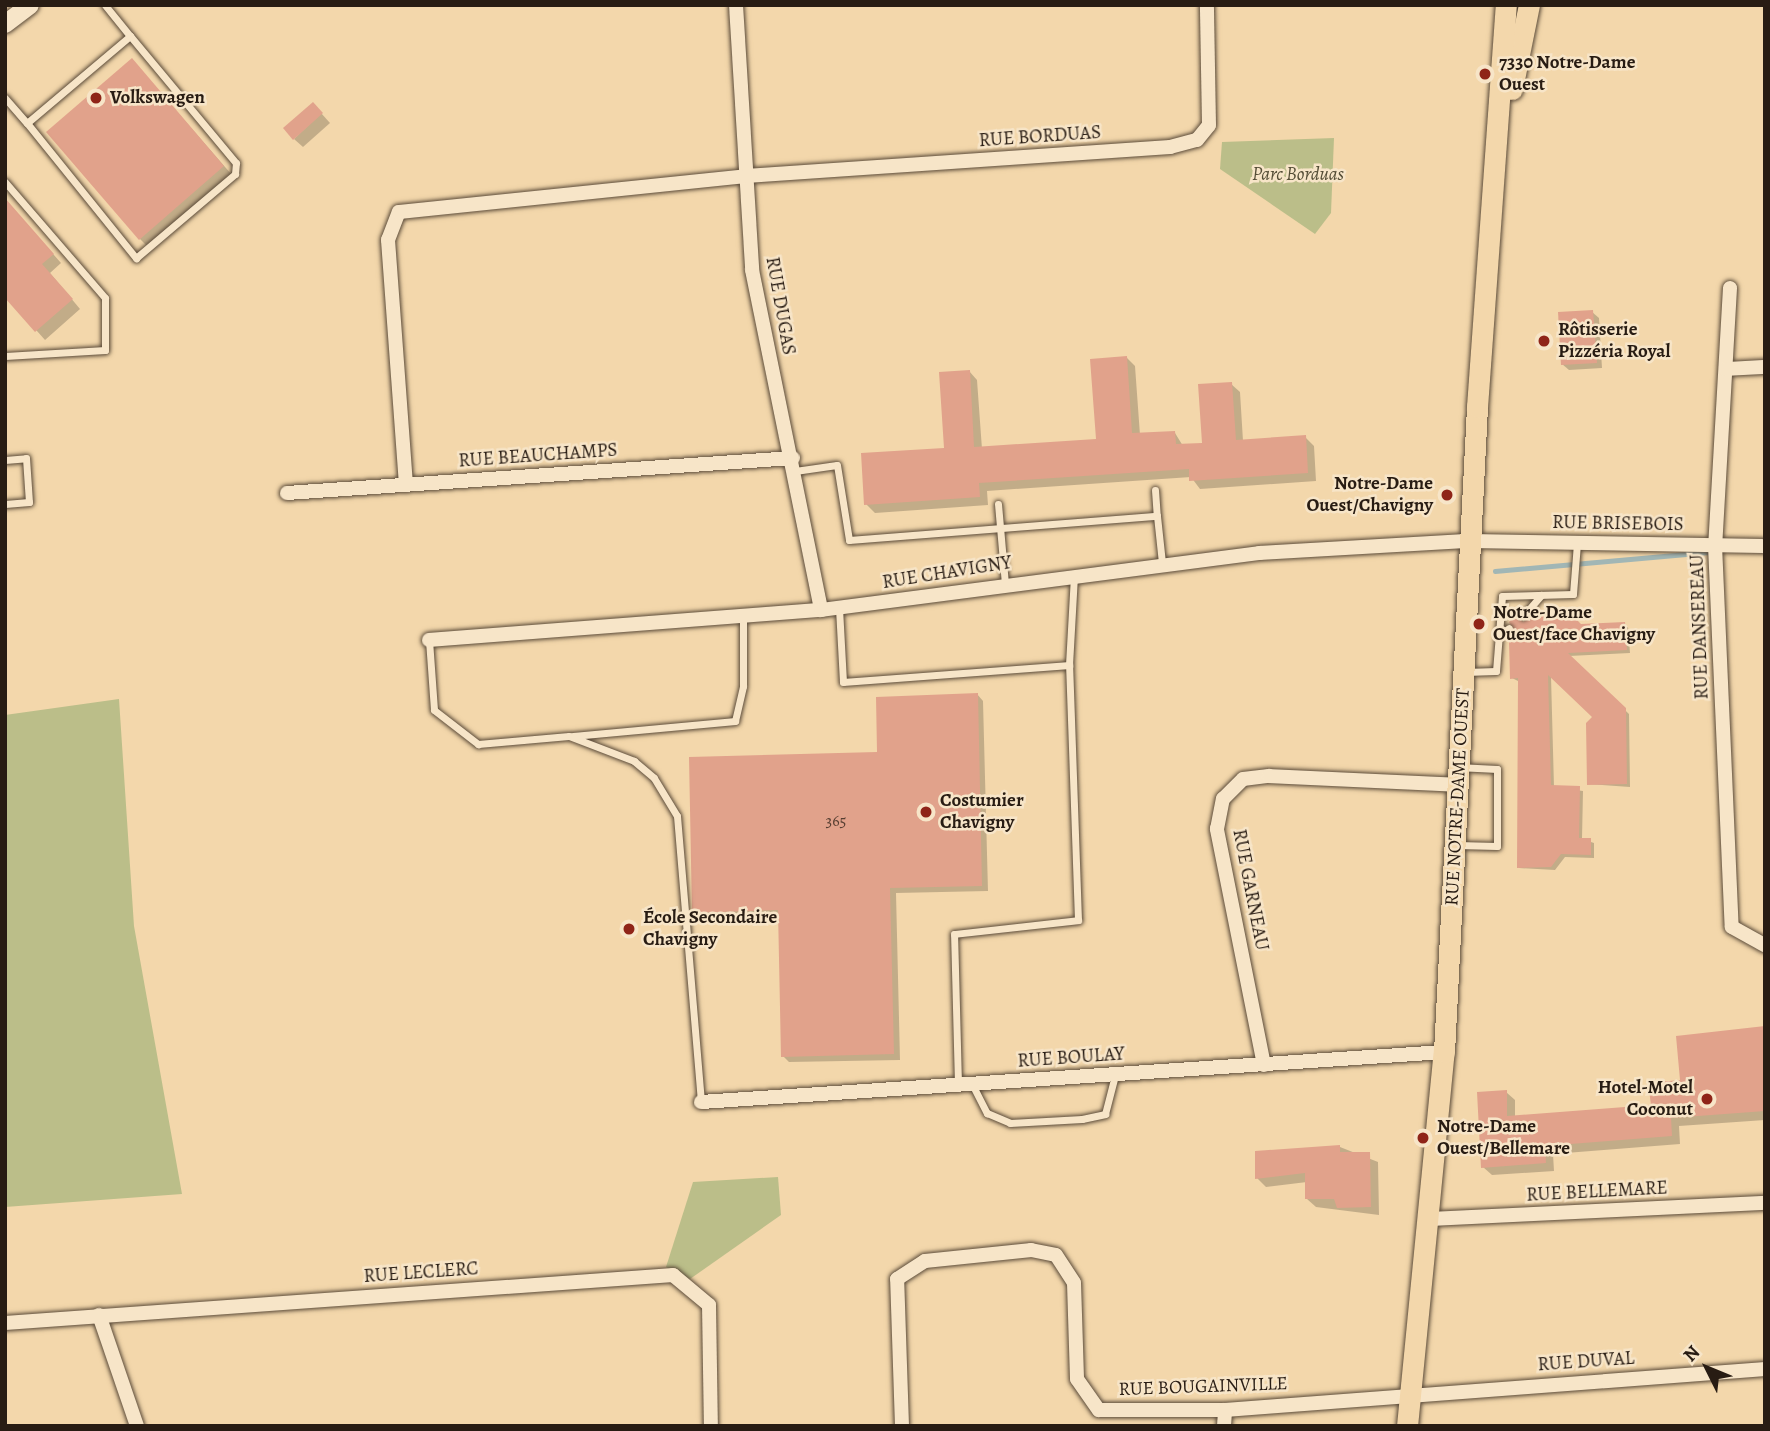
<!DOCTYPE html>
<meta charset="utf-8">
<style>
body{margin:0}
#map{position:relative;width:1770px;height:1431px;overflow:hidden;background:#f3d7ab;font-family:Alegreya,serif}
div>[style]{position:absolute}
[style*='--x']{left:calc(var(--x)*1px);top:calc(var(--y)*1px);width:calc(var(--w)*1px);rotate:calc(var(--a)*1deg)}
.green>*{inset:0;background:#bbbe89}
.shadow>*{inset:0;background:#0003}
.stream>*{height:4.5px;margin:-2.25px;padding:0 2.25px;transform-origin:2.25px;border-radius:2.25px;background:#a1b6b5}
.building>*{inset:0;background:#e1a28b}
.roads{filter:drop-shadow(0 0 2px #5b4b39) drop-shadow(0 0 2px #5b4b39)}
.service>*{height:7px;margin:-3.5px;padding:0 3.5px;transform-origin:3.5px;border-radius:3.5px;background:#f7e5c8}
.minor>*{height:14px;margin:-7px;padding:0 7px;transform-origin:7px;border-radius:7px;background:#f7e5c8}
.tertiary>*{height:18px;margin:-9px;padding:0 9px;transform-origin:9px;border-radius:9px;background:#f7e5c8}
.primary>*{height:21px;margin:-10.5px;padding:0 10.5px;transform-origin:10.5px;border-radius:10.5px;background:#f3d7ab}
.dots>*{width:19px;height:19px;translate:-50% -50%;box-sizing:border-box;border:4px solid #f7e5c8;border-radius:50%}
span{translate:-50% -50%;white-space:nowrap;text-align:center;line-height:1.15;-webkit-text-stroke:5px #f7e5c8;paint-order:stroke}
.number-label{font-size:16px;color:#563e31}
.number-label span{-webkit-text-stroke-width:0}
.poi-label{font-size:19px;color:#281c13;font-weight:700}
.left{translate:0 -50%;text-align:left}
.right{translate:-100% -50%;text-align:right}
.street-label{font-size:19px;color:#281c13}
.park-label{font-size:19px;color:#544d36;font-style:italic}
.frame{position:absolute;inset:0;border:7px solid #281c13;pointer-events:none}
.north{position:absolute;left:1672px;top:1333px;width:70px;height:70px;-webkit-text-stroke:5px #f7e5c8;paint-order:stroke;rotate:313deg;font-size:19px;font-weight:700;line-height:28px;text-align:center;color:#281c13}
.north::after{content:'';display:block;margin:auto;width:24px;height:32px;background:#281c13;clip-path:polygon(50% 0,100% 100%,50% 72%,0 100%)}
</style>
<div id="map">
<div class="green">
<div style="clip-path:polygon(1334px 138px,1331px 213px,1315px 234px,1220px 169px,1222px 142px)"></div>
<div style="clip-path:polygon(119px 699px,134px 926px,182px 1194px,5px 1207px,5px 715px)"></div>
<div style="clip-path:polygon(778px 1177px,781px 1215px,690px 1279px,666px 1267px,693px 1182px)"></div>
</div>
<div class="shadow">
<div style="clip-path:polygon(140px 69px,232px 175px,148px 247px,140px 239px)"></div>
<div style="clip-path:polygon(321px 113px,330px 123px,303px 147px,294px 139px)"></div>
<div style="clip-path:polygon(5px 199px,61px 263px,50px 273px,80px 309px,45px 340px,5px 295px)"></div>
<div style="clip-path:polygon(1592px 312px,1599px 318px,1602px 368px,1569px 370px,1562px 364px)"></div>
<div style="clip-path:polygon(1127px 358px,1135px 366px,1140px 435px,1175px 433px,1183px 446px,1204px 444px,1231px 384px,1240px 392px,1243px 441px,1305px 437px,1314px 446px,1316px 481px,1200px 489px,1191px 477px,987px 491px,988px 505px,875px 513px,866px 504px,945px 449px,969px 371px,977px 380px,982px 449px,1097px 441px)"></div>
<div style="clip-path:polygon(1522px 618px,1524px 623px,1628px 627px,1630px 653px,1569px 656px,1629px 714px,1630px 787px,1588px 784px,1594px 717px,1551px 676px,1554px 787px,1583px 791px,1582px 839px,1594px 843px,1594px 858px,1565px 857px,1555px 870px,1519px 868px,1520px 682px,1512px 678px)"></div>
<div style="clip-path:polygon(977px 694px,983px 701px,988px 891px,896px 893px,900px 1060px,789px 1062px,783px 1056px,779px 916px,700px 918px,694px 912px,879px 754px)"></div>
<div style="clip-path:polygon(1765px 1028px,1765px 1120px,1679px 1126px,1680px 1144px,1553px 1154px,1554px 1171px,1492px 1175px,1483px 1167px,1506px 1092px,1515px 1100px,1515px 1117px,1653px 1107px)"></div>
<div style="clip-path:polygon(1340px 1147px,1378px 1162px,1379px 1215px,1316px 1207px,1307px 1199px,1307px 1182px,1266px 1187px,1257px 1178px)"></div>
</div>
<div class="stream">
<div style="--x:1495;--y:571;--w:214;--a:-5.1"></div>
</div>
<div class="building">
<div style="clip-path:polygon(132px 58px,224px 166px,139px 240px,46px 132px)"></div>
<div style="clip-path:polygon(313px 102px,323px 113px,293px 140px,283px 128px)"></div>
<div style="clip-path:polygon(5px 198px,54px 254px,42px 264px,73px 299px,35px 332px,5px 298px)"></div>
<div style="clip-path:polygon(1593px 310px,1597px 363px,1561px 365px,1558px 312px)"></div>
<div style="clip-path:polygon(1127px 356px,1132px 433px,1175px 431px,1176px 444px,1202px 443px,1198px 384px,1232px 382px,1236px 440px,1306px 435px,1308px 473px,1189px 481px,1189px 469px,979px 483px,980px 497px,864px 505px,861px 453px,944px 448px,939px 372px,970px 370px,974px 447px,1096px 439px,1090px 359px)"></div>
<div style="clip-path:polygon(1518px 612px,1523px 622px,1534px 615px,1572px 615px,1581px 624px,1625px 622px,1627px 650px,1568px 653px,1626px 708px,1627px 784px,1587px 785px,1586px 723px,1592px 717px,1548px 675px,1551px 785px,1580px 786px,1579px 838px,1591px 838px,1591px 855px,1561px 854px,1551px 867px,1517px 868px,1518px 678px,1510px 679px,1509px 641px,1515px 634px,1509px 622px)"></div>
<div style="clip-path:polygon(978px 693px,982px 886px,890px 888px,894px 1054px,781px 1057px,778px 910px,692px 913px,689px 757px,877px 752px,876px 697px)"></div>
<div style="clip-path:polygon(1765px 1026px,1765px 1111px,1671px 1118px,1672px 1136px,1545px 1146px,1546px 1163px,1481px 1168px,1477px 1092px,1507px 1090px,1507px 1116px,1651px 1105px,1648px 1083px,1680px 1080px,1676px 1036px)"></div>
<div style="clip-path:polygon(1340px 1145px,1340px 1152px,1370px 1152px,1371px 1207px,1337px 1208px,1334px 1199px,1305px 1199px,1305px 1173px,1255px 1179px,1255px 1151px)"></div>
</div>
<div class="roads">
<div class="service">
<div style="--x:5;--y:98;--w:33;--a:49"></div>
<div style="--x:27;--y:123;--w:135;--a:-40.2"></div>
<div style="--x:130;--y:36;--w:40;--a:-129"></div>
<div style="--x:27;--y:123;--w:174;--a:51.1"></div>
<div style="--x:136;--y:258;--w:130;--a:-40.3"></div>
<div style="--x:235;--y:174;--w:11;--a:-85"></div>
<div style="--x:236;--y:163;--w:165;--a:-129.8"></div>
<div style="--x:5;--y:182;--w:153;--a:49.2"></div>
<div style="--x:105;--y:298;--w:52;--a:90"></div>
<div style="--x:105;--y:350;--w:100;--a:176.6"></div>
<div style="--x:5;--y:460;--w:21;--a:-5"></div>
<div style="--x:26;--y:458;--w:44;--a:86.1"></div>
<div style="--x:29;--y:502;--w:24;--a:175"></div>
<div style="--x:795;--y:471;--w:42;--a:-8.1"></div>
<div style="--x:837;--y:465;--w:76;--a:80.9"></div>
<div style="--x:849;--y:540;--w:309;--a:-4.5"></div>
<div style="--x:1157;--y:516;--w:47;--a:83.9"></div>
<div style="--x:1155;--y:490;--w:26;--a:86"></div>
<div style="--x:998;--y:504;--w:80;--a:85"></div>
<div style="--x:839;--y:608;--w:74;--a:86.9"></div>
<div style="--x:843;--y:682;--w:227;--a:-4.3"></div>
<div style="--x:1523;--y:616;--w:28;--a:-49"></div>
<div style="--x:1499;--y:635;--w:12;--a:-35"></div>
<div style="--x:429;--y:640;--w:70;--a:85.9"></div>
<div style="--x:434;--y:710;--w:56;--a:37.7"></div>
<div style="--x:478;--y:744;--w:91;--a:-5"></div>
<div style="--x:569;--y:736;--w:70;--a:21"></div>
<div style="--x:634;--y:761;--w:26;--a:40"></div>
<div style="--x:654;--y:778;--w:44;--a:58.8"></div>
<div style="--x:677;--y:816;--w:287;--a:85.2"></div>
<div style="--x:1465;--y:672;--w:31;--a:-2"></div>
<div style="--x:1496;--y:671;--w:75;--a:-85.4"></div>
<div style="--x:1502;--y:596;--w:71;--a:-1.6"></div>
<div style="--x:1573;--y:594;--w:51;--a:-85.5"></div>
<div style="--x:573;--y:736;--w:163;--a:-5.3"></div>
<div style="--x:735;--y:721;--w:36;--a:-77"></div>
<div style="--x:743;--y:686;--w:72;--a:-90"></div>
<div style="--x:1457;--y:845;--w:40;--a:1.4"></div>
<div style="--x:1497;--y:846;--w:77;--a:-90"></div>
<div style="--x:1497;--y:769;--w:35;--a:-177"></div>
<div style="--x:958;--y:1084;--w:150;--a:-91.5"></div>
<div style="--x:954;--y:934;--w:125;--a:-6.4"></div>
<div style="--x:1078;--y:920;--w:255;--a:-92"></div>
<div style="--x:1069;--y:665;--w:90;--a:-86.8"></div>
<div style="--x:972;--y:1084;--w:33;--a:63"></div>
<div style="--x:987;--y:1113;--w:25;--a:23"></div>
<div style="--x:1010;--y:1123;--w:72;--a:-3.2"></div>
<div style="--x:1082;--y:1119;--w:24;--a:-12"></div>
<div style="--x:1105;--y:1114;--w:40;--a:-75.6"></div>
</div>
<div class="minor">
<div style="--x:736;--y:5;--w:265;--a:86.5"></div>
<div style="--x:752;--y:270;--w:347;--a:78.5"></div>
<div style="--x:1730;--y:288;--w:257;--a:93.3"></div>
<div style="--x:1715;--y:545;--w:382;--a:87.5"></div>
<div style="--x:1732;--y:927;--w:38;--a:29"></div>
<div style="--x:1726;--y:369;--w:39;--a:-3"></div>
<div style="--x:406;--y:485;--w:246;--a:-94.2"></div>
<div style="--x:388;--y:240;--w:30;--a:-69"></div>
<div style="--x:399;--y:212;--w:349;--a:-5.9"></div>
<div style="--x:746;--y:176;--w:425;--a:-3.9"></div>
<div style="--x:1170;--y:147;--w:28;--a:-15"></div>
<div style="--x:1197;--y:140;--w:19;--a:-51"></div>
<div style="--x:1209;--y:125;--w:120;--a:-91"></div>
<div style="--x:287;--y:493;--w:507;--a:-3.96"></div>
<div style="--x:429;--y:640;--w:393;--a:-4.4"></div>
<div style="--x:821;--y:610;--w:442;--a:-7.4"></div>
<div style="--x:1259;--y:553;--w:211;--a:-3.3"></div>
<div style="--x:1470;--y:541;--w:295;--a:1"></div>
<div style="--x:1264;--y:1065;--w:241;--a:-101.3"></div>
<div style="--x:1217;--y:829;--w:31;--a:-79"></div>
<div style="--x:1223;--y:799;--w:28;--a:-45"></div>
<div style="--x:1243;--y:779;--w:26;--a:-7"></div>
<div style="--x:1269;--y:776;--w:191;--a:2.7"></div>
<div style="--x:701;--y:1102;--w:745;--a:-3.85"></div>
<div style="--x:1432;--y:1219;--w:333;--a:-2.8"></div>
<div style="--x:99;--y:1315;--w:117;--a:71.1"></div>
<div style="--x:5;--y:1323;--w:670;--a:-4.11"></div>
<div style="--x:673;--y:1275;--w:47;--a:39.8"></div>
<div style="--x:709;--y:1305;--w:121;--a:89.1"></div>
<div style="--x:902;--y:1426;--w:147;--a:-91.9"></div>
<div style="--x:897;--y:1279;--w:33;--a:-33"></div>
<div style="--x:925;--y:1261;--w:107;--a:-5.9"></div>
<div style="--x:1031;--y:1250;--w:25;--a:11"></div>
<div style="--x:1056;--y:1255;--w:33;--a:57"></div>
<div style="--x:1074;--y:1283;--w:96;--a:88.2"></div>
<div style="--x:1077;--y:1379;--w:38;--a:55"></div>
<div style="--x:1099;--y:1410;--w:126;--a:0"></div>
<div style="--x:1225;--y:1410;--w:542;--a:-4.34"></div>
<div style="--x:1224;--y:1426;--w:16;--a:-86"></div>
</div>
<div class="tertiary">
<div style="--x:5;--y:24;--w:31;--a:-37"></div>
</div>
<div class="primary">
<div style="--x:1512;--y:89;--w:86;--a:-78.6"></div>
<div style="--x:1407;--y:1426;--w:376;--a:-84.4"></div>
<div style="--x:1444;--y:1052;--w:646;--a:-87.07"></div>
<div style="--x:1477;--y:407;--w:403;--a:-85.9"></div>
</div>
</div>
<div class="dots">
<div style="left:1485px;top:74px;background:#8f2418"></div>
<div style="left:96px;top:98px;background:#8f2418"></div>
<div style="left:1544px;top:341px;background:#8f2418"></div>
<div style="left:1447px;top:495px;background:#8f2418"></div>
<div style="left:1479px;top:624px;background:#8f2418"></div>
<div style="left:926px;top:812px;background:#8f2418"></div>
<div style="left:629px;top:929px;background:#8f2418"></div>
<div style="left:1707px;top:1099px;background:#8f2418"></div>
<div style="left:1423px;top:1138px;background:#8f2418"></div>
</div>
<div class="number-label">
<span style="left:836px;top:821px">365</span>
</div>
<div class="poi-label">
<span class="left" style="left:1499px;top:74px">7330 Notre-Dame<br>Ouest</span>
<span class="left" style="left:110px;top:98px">Volkswagen</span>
<span class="left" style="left:1558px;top:341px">Rôtisserie<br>Pizzéria Royal</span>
<span class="right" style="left:1433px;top:495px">Notre-Dame<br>Ouest/Chavigny</span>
<span class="left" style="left:1493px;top:624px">Notre-Dame<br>Ouest/face Chavigny</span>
<span class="left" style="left:940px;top:812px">Costumier<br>Chavigny</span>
<span class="left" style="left:643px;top:929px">École Secondaire<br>Chavigny</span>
<span class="right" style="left:1693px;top:1099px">Hotel-Motel<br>Coconut</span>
<span class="left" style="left:1437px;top:1138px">Notre-Dame<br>Ouest/Bellemare</span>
</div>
<div class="street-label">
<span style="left:1040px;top:137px;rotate:-4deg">RUE BORDUAS</span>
<span style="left:780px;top:306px;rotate:80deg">RUE DUGAS</span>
<span style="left:538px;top:456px;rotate:-4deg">RUE BEAUCHAMPS</span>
<span style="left:1618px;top:524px;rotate:1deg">RUE BRISEBOIS</span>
<span style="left:947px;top:573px;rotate:-9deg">RUE CHAVIGNY</span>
<span style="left:1700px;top:627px;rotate:-92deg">RUE DANSEREAU</span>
<span style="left:1458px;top:797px;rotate:-87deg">RUE NOTRE-DAME OUEST</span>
<span style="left:1250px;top:890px;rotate:79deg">RUE GARNEAU</span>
<span style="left:1071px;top:1058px;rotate:-4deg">RUE BOULAY</span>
<span style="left:1597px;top:1192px;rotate:-3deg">RUE BELLEMARE</span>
<span style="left:421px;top:1273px;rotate:-4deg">RUE LECLERC</span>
<span style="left:1586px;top:1362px;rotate:-4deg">RUE DUVAL</span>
<span style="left:1203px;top:1387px;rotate:-2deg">RUE BOUGAINVILLE</span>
</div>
<div class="park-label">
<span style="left:1298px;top:175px">Parc Borduas</span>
</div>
<div class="frame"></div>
<div class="north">N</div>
</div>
